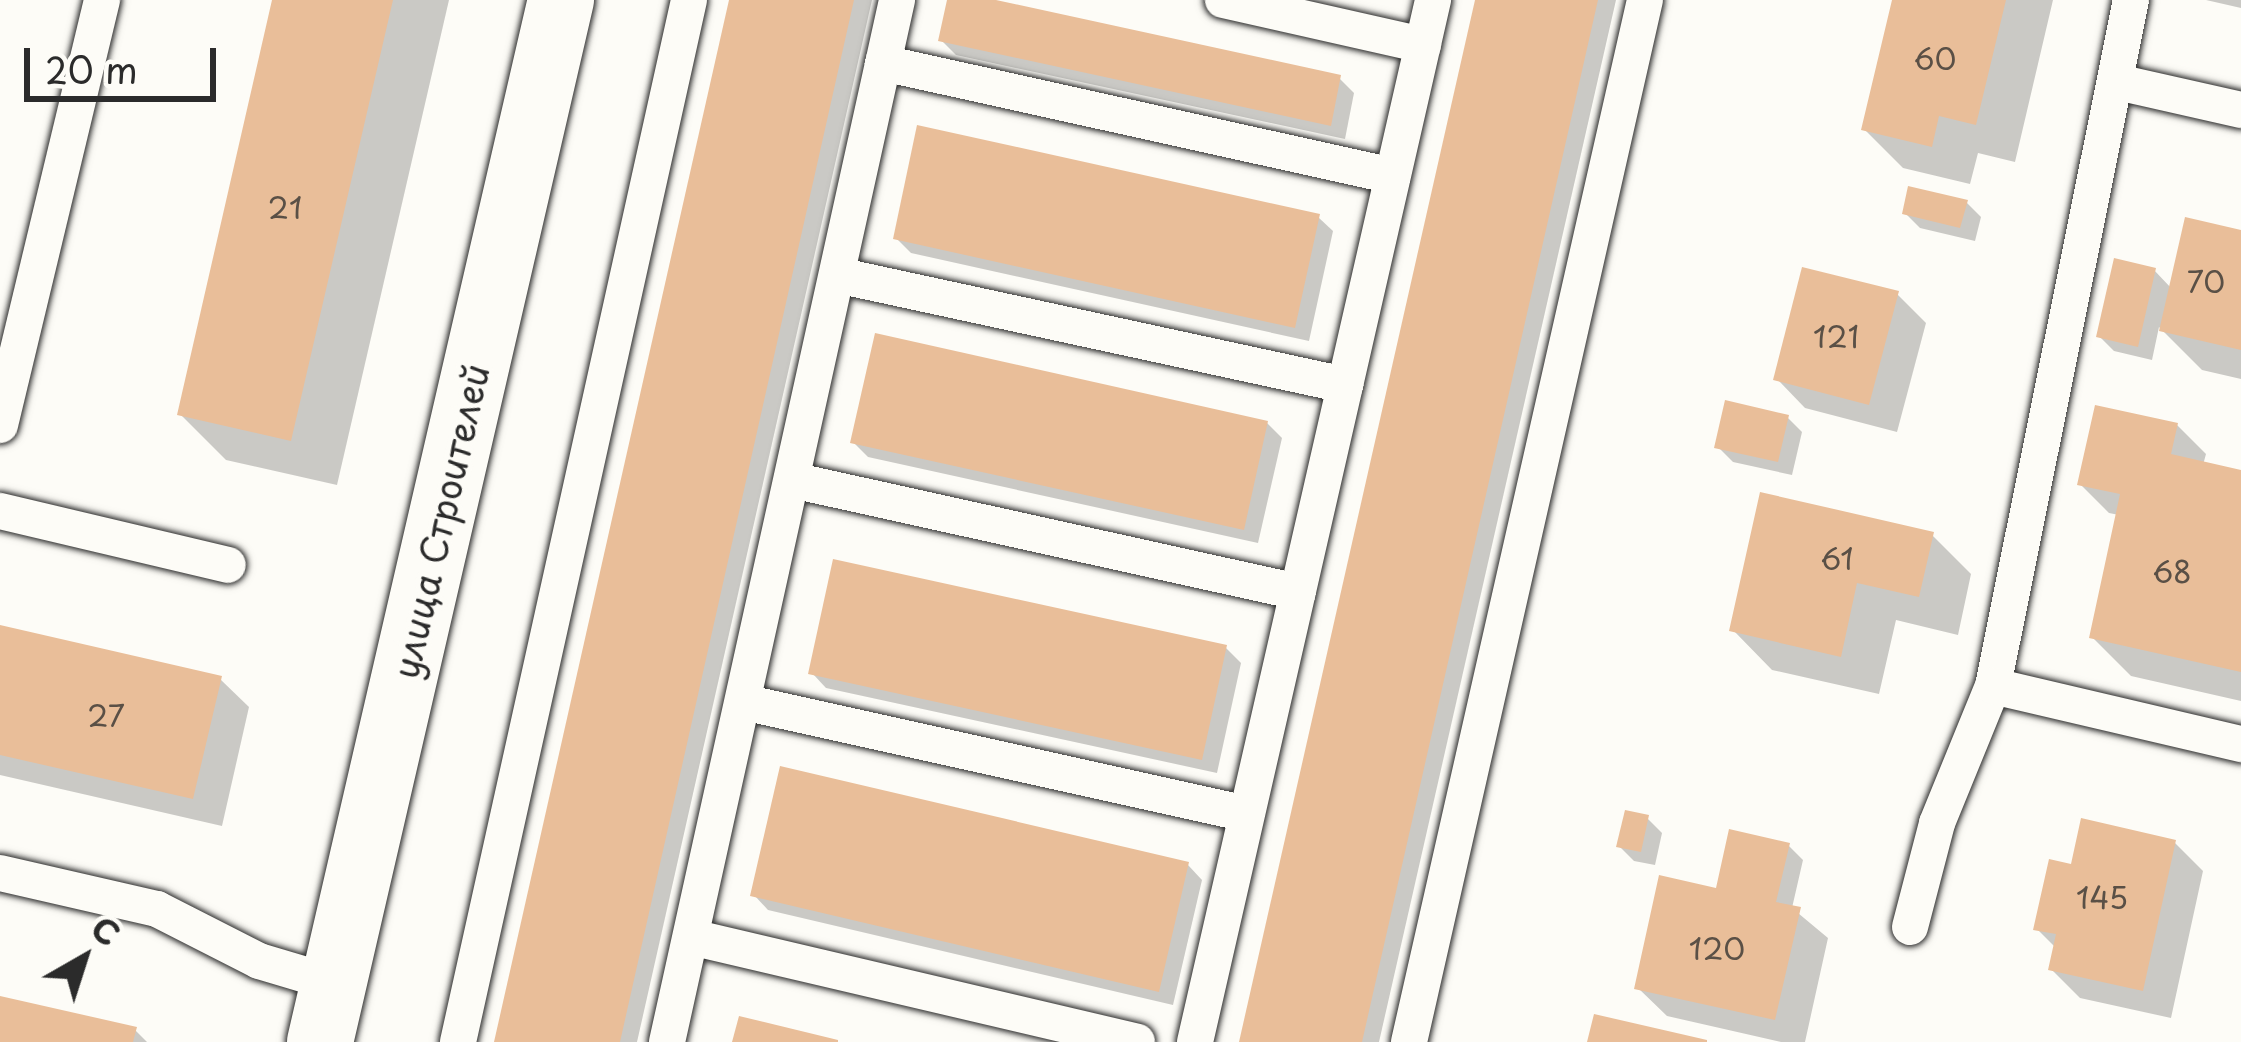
<!DOCTYPE html>
<meta charset="utf-8">
<style>
body{margin:0}
#map{position:relative;width:2241px;height:1042px;overflow:hidden;background:#fdfcf7;font-family:"Playpen Sans",sans-serif}
div>[style]{position:absolute}
[style*='--x']{left:calc(var(--x)*1px);top:calc(var(--y)*1px);width:calc(var(--w)*1px);rotate:calc(var(--a)*1deg)}
.shadow>*{inset:0;background:#0003}
.building>*{inset:0;background:#e9be99}
.roads{filter:drop-shadow(0 0 3px #2b2b2b) drop-shadow(0 0 3px #2b2b2b)}
.service>*{height:36px;margin:-18px;padding:0 18px;transform-origin:18px;border-radius:18px;background:#fdfcf7}
.minor>*{height:66px;margin:-33px;padding:0 33px;transform-origin:33px;border-radius:33px;background:#fdfcf7}
span{translate:-50% -50%;white-space:nowrap;text-align:center;line-height:1.15;-webkit-text-stroke:10px #fdfcf7;paint-order:stroke}
.number-label{font-size:30px;color:#5a5046}
.number-label span{-webkit-text-stroke-width:0}
.street-label{font-size:36px;color:#2b2b2b}
.north{position:absolute;left:24px;top:898px;width:120px;height:120px;-webkit-text-stroke:9px #fdfcf7;paint-order:stroke;rotate:39deg;font-size:33px;font-weight:700;line-height:48px;text-align:center;color:#2b2b2b}
.north::after{content:'';display:block;margin:auto;width:42px;height:54px;background:#2b2b2b;clip-path:polygon(50% 0,100% 100%,50% 72%,0 100%)}
.scale{position:absolute;left:24px;top:48px;width:192px;height:54px;box-sizing:border-box;border:6px solid #2b2b2b;border-top:0;padding-left:15px;font-size:36px;line-height:42px;white-space:nowrap;color:#2b2b2b;-webkit-text-stroke:9px #fdfcf7;paint-order:stroke}
</style>
<div id="map">
<div class="shadow">
<div style="clip-path:polygon(275px 0,449px 0,337px 485px,226px 460px,180px 414px)"></div>
<div style="clip-path:polygon(732px 0,872px 0,637px 1042px,497px 1042px)"></div>
<div style="clip-path:polygon(950px 0,981px 0,1339px 78px,1354px 93px,1345px 139px,956px 55px,941px 40px)"></div>
<div style="clip-path:polygon(1479px 0,1616px 0,1379px 1042px,1242px 1042px)"></div>
<div style="clip-path:polygon(1895px 0,2053px 0,2015px 162px,1978px 153px,1970px 184px,1903px 168px,1864px 129px)"></div>
<div style="clip-path:polygon(2206px 0,2241px 0,2241px 8px)"></div>
<div style="clip-path:polygon(1966px 202px,1981px 217px,1975px 241px,1920px 228px,1905px 213px)"></div>
<div style="clip-path:polygon(1318px 217px,1333px 231px,1309px 341px,911px 253px,896px 238px)"></div>
<div style="clip-path:polygon(2241px 233px,2241px 379px,2202px 370px,2159px 327px,2152px 360px,2114px 351px,2099px 336px,2154px 270px,2172px 289px)"></div>
<div style="clip-path:polygon(1897px 294px,1926px 323px,1897px 432px,1805px 408px,1777px 379px)"></div>
<div style="clip-path:polygon(1788px 418px,1802px 432px,1792px 475px,1733px 462px,1718px 447px)"></div>
<div style="clip-path:polygon(1267px 423px,1282px 438px,1258px 543px,868px 457px,853px 442px)"></div>
<div style="clip-path:polygon(2177px 425px,2206px 454px,2203px 465px,2241px 473px,2241px 701px,2131px 676px,2092px 637px,2119px 515px,2109px 513px,2080px 484px)"></div>
<div style="clip-path:polygon(1932px 535px,1971px 574px,1958px 635px,1896px 620px,1879px 694px,1772px 670px,1733px 630px)"></div>
<div style="clip-path:polygon(0 628px,220px 679px,249px 707px,222px 826px,0 775px)"></div>
<div style="clip-path:polygon(1226px 648px,1241px 663px,1217px 773px,826px 688px,812px 673px)"></div>
<div style="clip-path:polygon(1647px 818px,1662px 833px,1655px 865px,1634px 861px,1619px 846px)"></div>
<div style="clip-path:polygon(2174px 842px,2203px 871px,2171px 1018px,2080px 998px,2051px 969px,2056px 948px,2037px 929px,2073px 867px)"></div>
<div style="clip-path:polygon(1788px 845px,1803px 860px,1792px 908px,1828px 938px,1805px 1042px,1781px 1042px,1667px 1016px,1638px 988px)"></div>
<div style="clip-path:polygon(1188px 865px,1202px 880px,1173px 1005px,768px 910px,754px 895px)"></div>
<div style="clip-path:polygon(0 999px,135px 1030px,147px 1042px,0 1042px)"></div>
</div>
<div class="building">
<div style="clip-path:polygon(272px 0,393px 0,291px 441px,177px 415px)"></div>
<div style="clip-path:polygon(729px 0,854px 0,620px 1042px,494px 1042px)"></div>
<div style="clip-path:polygon(947px 0,996px 0,1341px 75px,1331px 126px,938px 41px)"></div>
<div style="clip-path:polygon(1475px 0,1598px 0,1362px 1042px,1239px 1042px)"></div>
<div style="clip-path:polygon(1892px 0,2006px 0,1976px 125px,1939px 116px,1932px 147px,1861px 130px)"></div>
<div style="clip-path:polygon(917px 125px,1320px 214px,1295px 328px,893px 239px)"></div>
<div style="clip-path:polygon(1908px 186px,1968px 200px,1960px 228px,1902px 214px)"></div>
<div style="clip-path:polygon(2185px 217px,2241px 230px,2241px 350px,2159px 331px)"></div>
<div style="clip-path:polygon(2114px 258px,2156px 268px,2138px 347px,2096px 337px)"></div>
<div style="clip-path:polygon(1802px 267px,1899px 291px,1869px 405px,1773px 380px)"></div>
<div style="clip-path:polygon(875px 333px,1268px 421px,1244px 530px,850px 443px)"></div>
<div style="clip-path:polygon(1725px 400px,1789px 415px,1778px 462px,1714px 448px)"></div>
<div style="clip-path:polygon(2095px 405px,2178px 423px,2171px 454px,2241px 470px,2241px 672px,2089px 638px,2120px 494px,2077px 485px)"></div>
<div style="clip-path:polygon(1760px 492px,1934px 532px,1919px 597px,1857px 583px,1841px 657px,1729px 631px)"></div>
<div style="clip-path:polygon(833px 559px,1227px 645px,1202px 760px,808px 674px)"></div>
<div style="clip-path:polygon(0 625px,222px 676px,193px 799px,0 755px)"></div>
<div style="clip-path:polygon(780px 766px,1189px 862px,1159px 992px,750px 896px)"></div>
<div style="clip-path:polygon(1625px 810px,1649px 815px,1641px 852px,1616px 847px)"></div>
<div style="clip-path:polygon(2081px 818px,2176px 840px,2143px 991px,2048px 970px,2056px 934px,2033px 930px,2049px 859px,2071px 864px)"></div>
<div style="clip-path:polygon(1729px 829px,1790px 843px,1776px 902px,1801px 907px,1775px 1020px,1634px 989px,1659px 875px,1716px 888px)"></div>
<div style="clip-path:polygon(0 996px,137px 1027px,133px 1042px,0 1042px)"></div>
<div style="clip-path:polygon(1594px 1014px,1707px 1040px,1707px 1042px,1587px 1042px)"></div>
<div style="clip-path:polygon(739px 1016px,838px 1040px,838px 1042px,732px 1042px)"></div>
</div>
<div class="roads">
<div class="service">
<div style="--x:1223;--y:0;--w:205;--a:12.7"></div>
<div style="--x:883;--y:63;--w:522;--a:12.49"></div>
<div style="--x:2117;--y:82;--w:127;--a:12.7"></div>
<div style="--x:837;--y:275;--w:520;--a:12.22"></div>
<div style="--x:0;--y:425;--w:437;--a:-76.5"></div>
<div style="--x:792;--y:480;--w:518;--a:12.48"></div>
<div style="--x:0;--y:511;--w:234;--a:13.3"></div>
<div style="--x:1993;--y:686;--w:700;--a:-78.63"></div>
<div style="--x:743;--y:702;--w:516;--a:12.53"></div>
<div style="--x:0;--y:873;--w:161;--a:12.9"></div>
<div style="--x:157;--y:909;--w:114;--a:27"></div>
<div style="--x:259;--y:961;--w:77;--a:16.6"></div>
<div style="--x:1910;--y:927;--w:107;--a:-75.4"></div>
<div style="--x:1937;--y:823;--w:148;--a:-67.8"></div>
<div style="--x:1993;--y:686;--w:255;--a:13.2"></div>
<div style="--x:691;--y:937;--w:458;--a:13.2"></div>
<div style="--x:458;--y:1042;--w:1067;--a:-77.5"></div>
<div style="--x:667;--y:1042;--w:1067;--a:-77.55"></div>
<div style="--x:1195;--y:1042;--w:1069;--a:-77.13"></div>
<div style="--x:1409;--y:1042;--w:1068;--a:-77.24"></div>
</div>
<div class="minor">
<div style="--x:320;--y:1042;--w:1070;--a:-76.98"></div>
</div>
</div>
<div class="number-label">
<span style="left:1935px;top:58px">60</span>
<span style="left:285px;top:207px">21</span>
<span style="left:2206px;top:281px">70</span>
<span style="left:1836px;top:336px">121</span>
<span style="left:1837px;top:558px">61</span>
<span style="left:2172px;top:571px">68</span>
<span style="left:106px;top:715px">27</span>
<span style="left:2102px;top:897px">145</span>
<span style="left:1717px;top:948px">120</span>
</div>
<div class="street-label">
<span style="left:440px;top:521px;rotate:-77deg">улица Строителей</span>
</div>
<div class="north">С</div>
<div class="scale">20 m</div>
</div>
